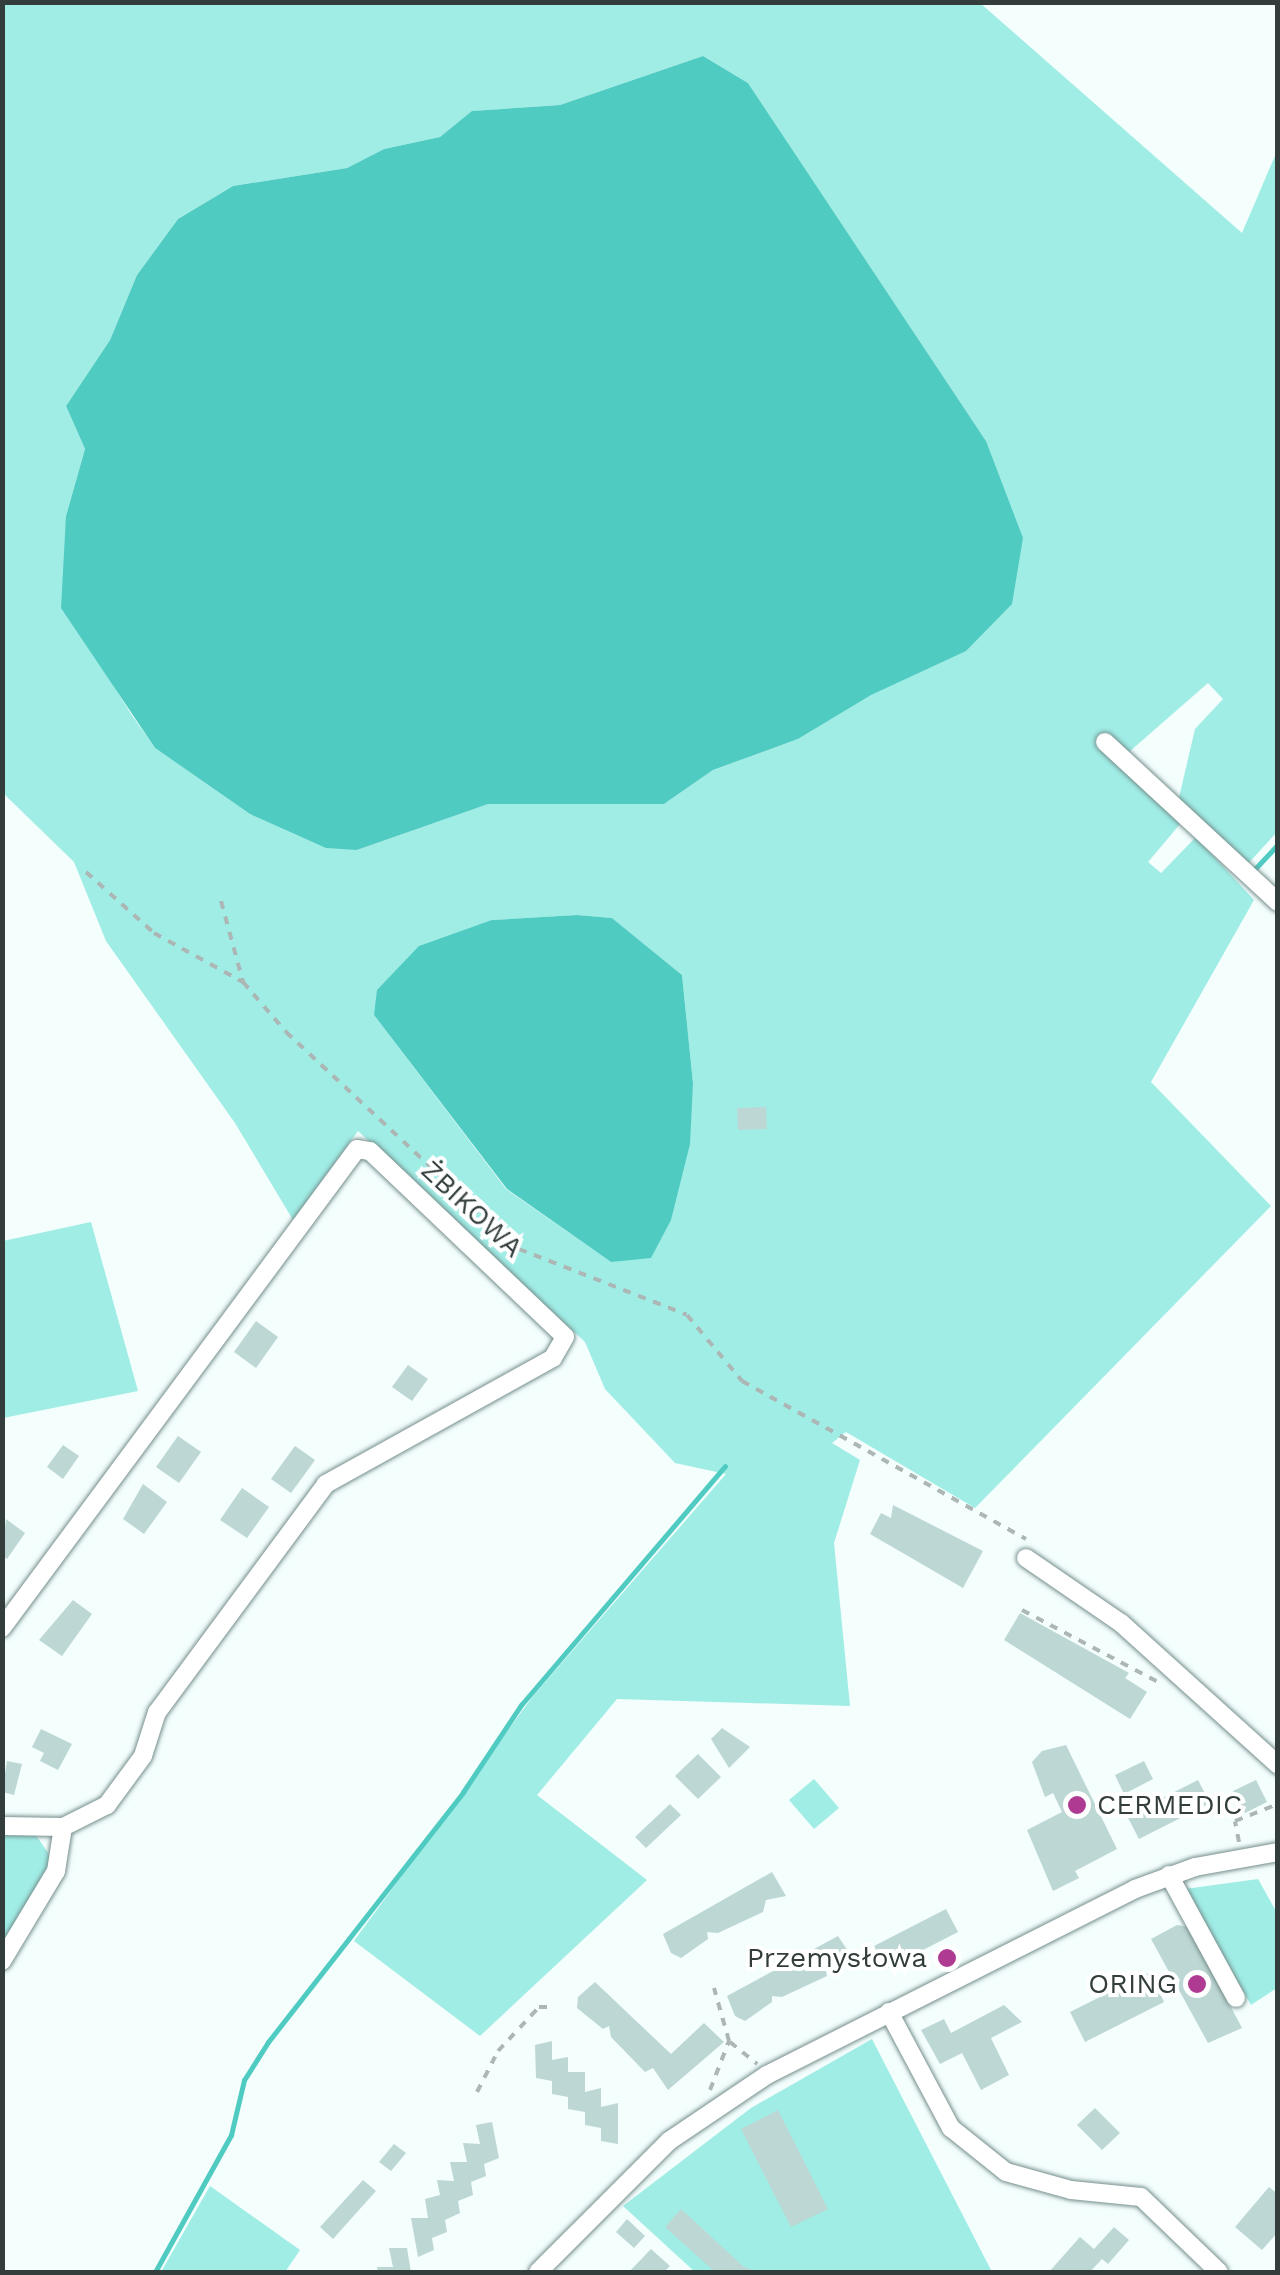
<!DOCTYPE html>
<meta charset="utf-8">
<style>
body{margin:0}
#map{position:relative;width:1280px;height:2275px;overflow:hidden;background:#f3fefd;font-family:"Work Sans",sans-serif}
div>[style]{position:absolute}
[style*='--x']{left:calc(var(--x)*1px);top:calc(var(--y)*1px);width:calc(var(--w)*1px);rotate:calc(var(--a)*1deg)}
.green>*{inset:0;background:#a0ede6}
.water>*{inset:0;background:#50cbc2}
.stream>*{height:5px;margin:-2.5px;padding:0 2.5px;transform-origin:2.5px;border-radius:2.5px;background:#50cbc2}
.building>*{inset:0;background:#bdd7d4}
.path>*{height:4px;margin-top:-2px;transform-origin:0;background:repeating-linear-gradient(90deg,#abb6b5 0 8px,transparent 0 16px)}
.roads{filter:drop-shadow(0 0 2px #758e8c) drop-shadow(0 0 2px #758e8c)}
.minor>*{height:18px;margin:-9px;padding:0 9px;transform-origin:9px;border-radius:9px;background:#fff}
.dots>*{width:28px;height:28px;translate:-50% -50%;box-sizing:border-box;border:5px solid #fff;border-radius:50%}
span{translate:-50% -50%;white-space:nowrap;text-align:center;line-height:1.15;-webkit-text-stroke:8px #fff;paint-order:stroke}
.street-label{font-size:28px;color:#333d3c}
.poi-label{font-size:28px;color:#333d3c}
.left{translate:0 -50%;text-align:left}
.right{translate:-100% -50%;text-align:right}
.frame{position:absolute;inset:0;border:5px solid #333d3c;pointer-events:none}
</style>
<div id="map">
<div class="green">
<div style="clip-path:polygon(evenodd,2px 3px,980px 3px,1242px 233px,1277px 151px,1277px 832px,1244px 868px,1178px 802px,1195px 729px,1223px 699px,1208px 683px,1129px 752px,1107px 734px,1098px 742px,1181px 823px,1148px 862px,1161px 873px,1196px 837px,1254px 900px,1151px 1082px,1271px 1206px,975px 1508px,846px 1432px,832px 1443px,860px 1460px,834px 1543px,850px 1706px,617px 1699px,537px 1795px,647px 1880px,480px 2036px,354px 1941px,533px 1696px,726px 1474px,675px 1463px,605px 1389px,585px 1342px,358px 1131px,293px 1220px,235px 1123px,106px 941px,74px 862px,3px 793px,2px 3px,703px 56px,748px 83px,986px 441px,870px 695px,798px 739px,713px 770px,664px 804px,487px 804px,357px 850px,250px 814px,155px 748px,131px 714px,113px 685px,66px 516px,85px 449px,66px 406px,110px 340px,137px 275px,178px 219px,233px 186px,347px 168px,384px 149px,440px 137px,473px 111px,560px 105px,703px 56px,2px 3px,577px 915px,612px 918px,682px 975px,693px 1083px,611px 1262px,506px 1189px,374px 1015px,492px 920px,577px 915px)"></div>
<div style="clip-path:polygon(91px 1222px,138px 1391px,3px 1418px,3px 1241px)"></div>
<div style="clip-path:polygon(814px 1779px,839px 1808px,814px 1829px,789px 1800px)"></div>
<div style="clip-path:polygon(3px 1831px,33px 1831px,51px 1857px,45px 1881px,3px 1951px)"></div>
<div style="clip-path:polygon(1258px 1879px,1277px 1913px,1277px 1988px,1251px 2005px,1185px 1889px)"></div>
<div style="clip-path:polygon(872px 2039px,992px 2272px,695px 2272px,623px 2206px,751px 2108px)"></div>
<div style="clip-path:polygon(210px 2186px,300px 2250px,285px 2272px,161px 2272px)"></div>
</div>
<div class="water">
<div style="clip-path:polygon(703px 56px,748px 83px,986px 441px,1023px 538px,1012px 604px,966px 651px,871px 695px,798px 739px,713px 770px,664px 804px,488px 804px,357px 850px,326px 848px,250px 814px,155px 748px,61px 608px,66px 516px,85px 449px,66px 406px,110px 340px,137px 275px,178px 219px,233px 186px,347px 168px,384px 149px,440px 137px,472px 111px,560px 105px)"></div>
<div style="clip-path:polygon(577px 915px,612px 918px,682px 975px,693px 1083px,690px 1144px,671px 1220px,651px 1258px,611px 1262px,507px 1189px,374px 1015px,377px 990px,419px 946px,492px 920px)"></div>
</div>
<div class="stream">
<div style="--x:1252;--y:872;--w:38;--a:-47"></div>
<div style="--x:155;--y:2272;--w:157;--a:-61"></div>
<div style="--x:231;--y:2135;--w:57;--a:-76.7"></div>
<div style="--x:244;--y:2080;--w:45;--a:-57.7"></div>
<div style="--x:268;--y:2042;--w:317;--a:-52"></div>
<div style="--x:463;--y:1792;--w:105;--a:-56.3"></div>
<div style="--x:521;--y:1705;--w:314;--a:-49.5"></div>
</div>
<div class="building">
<div style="clip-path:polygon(766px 1107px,767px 1129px,738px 1130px,737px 1108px)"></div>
<div style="clip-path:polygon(256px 1321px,278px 1337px,256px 1368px,234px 1352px)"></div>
<div style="clip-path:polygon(408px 1365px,428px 1379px,412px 1401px,392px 1387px)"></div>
<div style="clip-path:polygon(178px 1436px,201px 1452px,179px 1483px,156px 1467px)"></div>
<div style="clip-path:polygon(63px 1445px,79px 1456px,63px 1479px,47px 1467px)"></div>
<div style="clip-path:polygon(295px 1446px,315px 1460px,291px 1493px,271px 1479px)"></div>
<div style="clip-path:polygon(143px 1484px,167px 1502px,144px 1534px,123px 1519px)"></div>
<div style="clip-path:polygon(242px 1488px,269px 1507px,247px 1538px,220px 1520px)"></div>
<div style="clip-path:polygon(893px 1505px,983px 1551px,963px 1588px,870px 1534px,881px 1513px,891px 1518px)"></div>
<div style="clip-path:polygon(6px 1519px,25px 1533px,7px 1559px,2px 1555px)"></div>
<div style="clip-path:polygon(73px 1600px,92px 1614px,62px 1656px,39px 1640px)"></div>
<div style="clip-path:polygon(1020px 1613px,1129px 1673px,1125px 1678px,1147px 1692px,1130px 1719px,1004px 1640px)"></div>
<div style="clip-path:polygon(722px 1728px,750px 1747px,729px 1768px,711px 1739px)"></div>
<div style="clip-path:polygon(41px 1729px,72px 1744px,58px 1770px,40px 1761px,44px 1753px,32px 1747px)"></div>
<div style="clip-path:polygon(1066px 1745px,1117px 1849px,1075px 1871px,1079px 1878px,1053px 1891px,1027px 1830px,1062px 1812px,1053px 1793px,1045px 1797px,1032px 1762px,1042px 1751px)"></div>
<div style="clip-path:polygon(698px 1754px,721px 1777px,698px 1799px,675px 1776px)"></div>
<div style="clip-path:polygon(7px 1761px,22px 1764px,14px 1795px,2px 1792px)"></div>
<div style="clip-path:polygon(1144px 1761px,1153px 1779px,1124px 1794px,1115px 1775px)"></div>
<div style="clip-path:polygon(1198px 1780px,1210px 1803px,1139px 1839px,1127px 1816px)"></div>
<div style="clip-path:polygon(1256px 1780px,1267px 1802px,1245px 1813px,1233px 1791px)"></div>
<div style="clip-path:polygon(670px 1804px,681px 1815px,646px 1848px,635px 1837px)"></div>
<div style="clip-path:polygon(772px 1872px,786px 1896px,766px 1900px,763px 1912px,718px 1933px,707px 1932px,708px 1939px,681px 1958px,671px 1953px,663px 1934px)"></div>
<div style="clip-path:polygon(946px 1909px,958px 1932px,886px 1969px,874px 1946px)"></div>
<div style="clip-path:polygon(1177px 1925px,1189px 1927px,1242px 2028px,1208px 2043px,1151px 1939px)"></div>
<div style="clip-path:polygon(838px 1936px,852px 1957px,849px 1962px,825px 1967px,827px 1976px,782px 1997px,772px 1996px,772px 2002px,745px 2021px,735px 2016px,727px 1996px)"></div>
<div style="clip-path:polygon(1150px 1972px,1164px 2002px,1085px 2042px,1070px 2012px)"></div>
<div style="clip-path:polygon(595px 1982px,671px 2054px,704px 2023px,724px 2042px,668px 2090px,653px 2068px,645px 2072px,611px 2037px,609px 2026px,603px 2029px,577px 2008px,578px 1997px)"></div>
<div style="clip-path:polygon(1004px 2005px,1022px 2022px,991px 2038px,1009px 2075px,981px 2090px,962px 2053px,940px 2064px,921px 2030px,944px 2019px,951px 2033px)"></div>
<div style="clip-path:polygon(552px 2041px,552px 2060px,568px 2057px,568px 2072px,585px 2072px,585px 2092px,601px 2088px,601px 2107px,618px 2103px,618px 2144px,601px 2141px,601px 2128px,585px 2125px,585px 2112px,568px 2109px,568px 2097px,552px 2094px,552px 2081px,536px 2078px,535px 2045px)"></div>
<div style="clip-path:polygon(1095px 2108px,1120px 2133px,1102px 2150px,1077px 2125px)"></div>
<div style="clip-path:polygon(778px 2110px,828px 2209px,791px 2227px,741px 2129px)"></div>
<div style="clip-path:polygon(492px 2122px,499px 2158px,484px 2164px,486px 2176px,471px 2182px,473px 2195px,458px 2201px,460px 2213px,445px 2220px,447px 2232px,432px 2238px,434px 2250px,418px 2257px,411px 2218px,428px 2218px,425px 2199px,440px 2195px,437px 2180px,454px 2181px,450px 2162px,467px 2162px,463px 2143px,480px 2144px,476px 2125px)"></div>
<div style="clip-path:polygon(394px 2144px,406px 2153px,391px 2171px,379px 2162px)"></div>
<div style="clip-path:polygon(363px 2180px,376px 2191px,333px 2239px,320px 2227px)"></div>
<div style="clip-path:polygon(1269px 2187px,1278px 2194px,1278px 2232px,1262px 2250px,1235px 2227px)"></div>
<div style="clip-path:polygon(681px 2209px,744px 2267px,753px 2270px,715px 2272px,665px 2227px)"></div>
<div style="clip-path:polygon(627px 2219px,645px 2236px,634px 2248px,616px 2232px)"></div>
<div style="clip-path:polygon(1114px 2227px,1129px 2240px,1108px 2264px,1102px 2259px,1090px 2272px,1049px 2272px,1080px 2237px,1094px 2249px)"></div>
<div style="clip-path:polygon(389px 2248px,407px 2248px,411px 2272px,378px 2272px,377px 2267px,393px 2267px)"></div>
<div style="clip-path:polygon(651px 2249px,670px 2266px,664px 2272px,629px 2272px)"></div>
</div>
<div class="path">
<div style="--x:86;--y:872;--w:91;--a:41.9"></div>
<div style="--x:154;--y:933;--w:102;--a:28.8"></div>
<div style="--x:243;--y:982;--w:66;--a:49.3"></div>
<div style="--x:286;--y:1032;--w:318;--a:43"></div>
<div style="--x:519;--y:1249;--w:180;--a:21.4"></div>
<div style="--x:687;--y:1315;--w:86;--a:50.2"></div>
<div style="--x:742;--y:1381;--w:325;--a:29.1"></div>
<div style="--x:221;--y:901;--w:84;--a:74.8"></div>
<div style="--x:1022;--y:1610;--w:154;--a:27.9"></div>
<div style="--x:1239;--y:1842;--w:21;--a:-101"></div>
<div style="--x:1235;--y:1821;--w:46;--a:-21.6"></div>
<div style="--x:730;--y:2042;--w:35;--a:39"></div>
<div style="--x:710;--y:2090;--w:53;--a:-68.8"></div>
<div style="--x:729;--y:2041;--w:55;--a:-105.8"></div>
<div style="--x:477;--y:2092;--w:46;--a:-62.9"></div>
<div style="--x:498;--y:2051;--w:60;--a:-47"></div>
<div style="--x:539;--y:2007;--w:8;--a:0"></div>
</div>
<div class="roads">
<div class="minor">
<div style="--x:1105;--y:742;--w:236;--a:42.8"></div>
<div style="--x:1026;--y:1558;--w:115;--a:34.4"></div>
<div style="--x:1121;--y:1623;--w:212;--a:42.1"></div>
<div style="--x:2;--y:1628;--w:596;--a:-53.46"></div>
<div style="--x:357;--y:1149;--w:13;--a:9"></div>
<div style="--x:370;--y:1151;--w:269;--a:43.6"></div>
<div style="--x:565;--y:1337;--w:24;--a:120"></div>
<div style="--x:553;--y:1358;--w:260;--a:151"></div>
<div style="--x:326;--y:1484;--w:284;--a:126.5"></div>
<div style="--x:157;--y:1712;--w:46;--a:107.7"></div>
<div style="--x:143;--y:1756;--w:61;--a:126.3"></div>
<div style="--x:107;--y:1805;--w:49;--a:153.4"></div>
<div style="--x:63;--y:1827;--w:45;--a:99"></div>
<div style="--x:56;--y:1871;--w:105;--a:121"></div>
<div style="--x:2;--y:1826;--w:61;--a:0.9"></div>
<div style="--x:1169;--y:1875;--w:140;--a:61.4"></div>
<div style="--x:889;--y:2012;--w:132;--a:61.9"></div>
<div style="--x:951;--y:2128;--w:70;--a:38.7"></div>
<div style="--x:1006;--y:2172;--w:67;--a:15.5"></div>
<div style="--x:1071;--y:2190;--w:70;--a:5.7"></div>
<div style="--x:1141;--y:2197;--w:108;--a:43.9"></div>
<div style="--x:538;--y:2272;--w:185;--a:-45"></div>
<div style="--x:669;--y:2141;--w:118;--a:-34"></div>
<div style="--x:767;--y:2075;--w:412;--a:-26.8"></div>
<div style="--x:1135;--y:1889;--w:64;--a:-20.1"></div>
<div style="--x:1195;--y:1867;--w:84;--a:-10.2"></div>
</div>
</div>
<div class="dots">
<div style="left:1077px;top:1805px;background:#af3a92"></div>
<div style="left:947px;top:1958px;background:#af3a92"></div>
<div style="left:1197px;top:1984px;background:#af3a92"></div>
</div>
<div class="street-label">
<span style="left:472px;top:1209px;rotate:43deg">ŻBIKOWA</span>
</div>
<div class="poi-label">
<span class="left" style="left:1097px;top:1805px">CERMEDIC</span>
<span class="right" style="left:927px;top:1958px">Przemysłowa</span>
<span class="right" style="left:1177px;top:1984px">ORING</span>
</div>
<div class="frame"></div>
</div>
